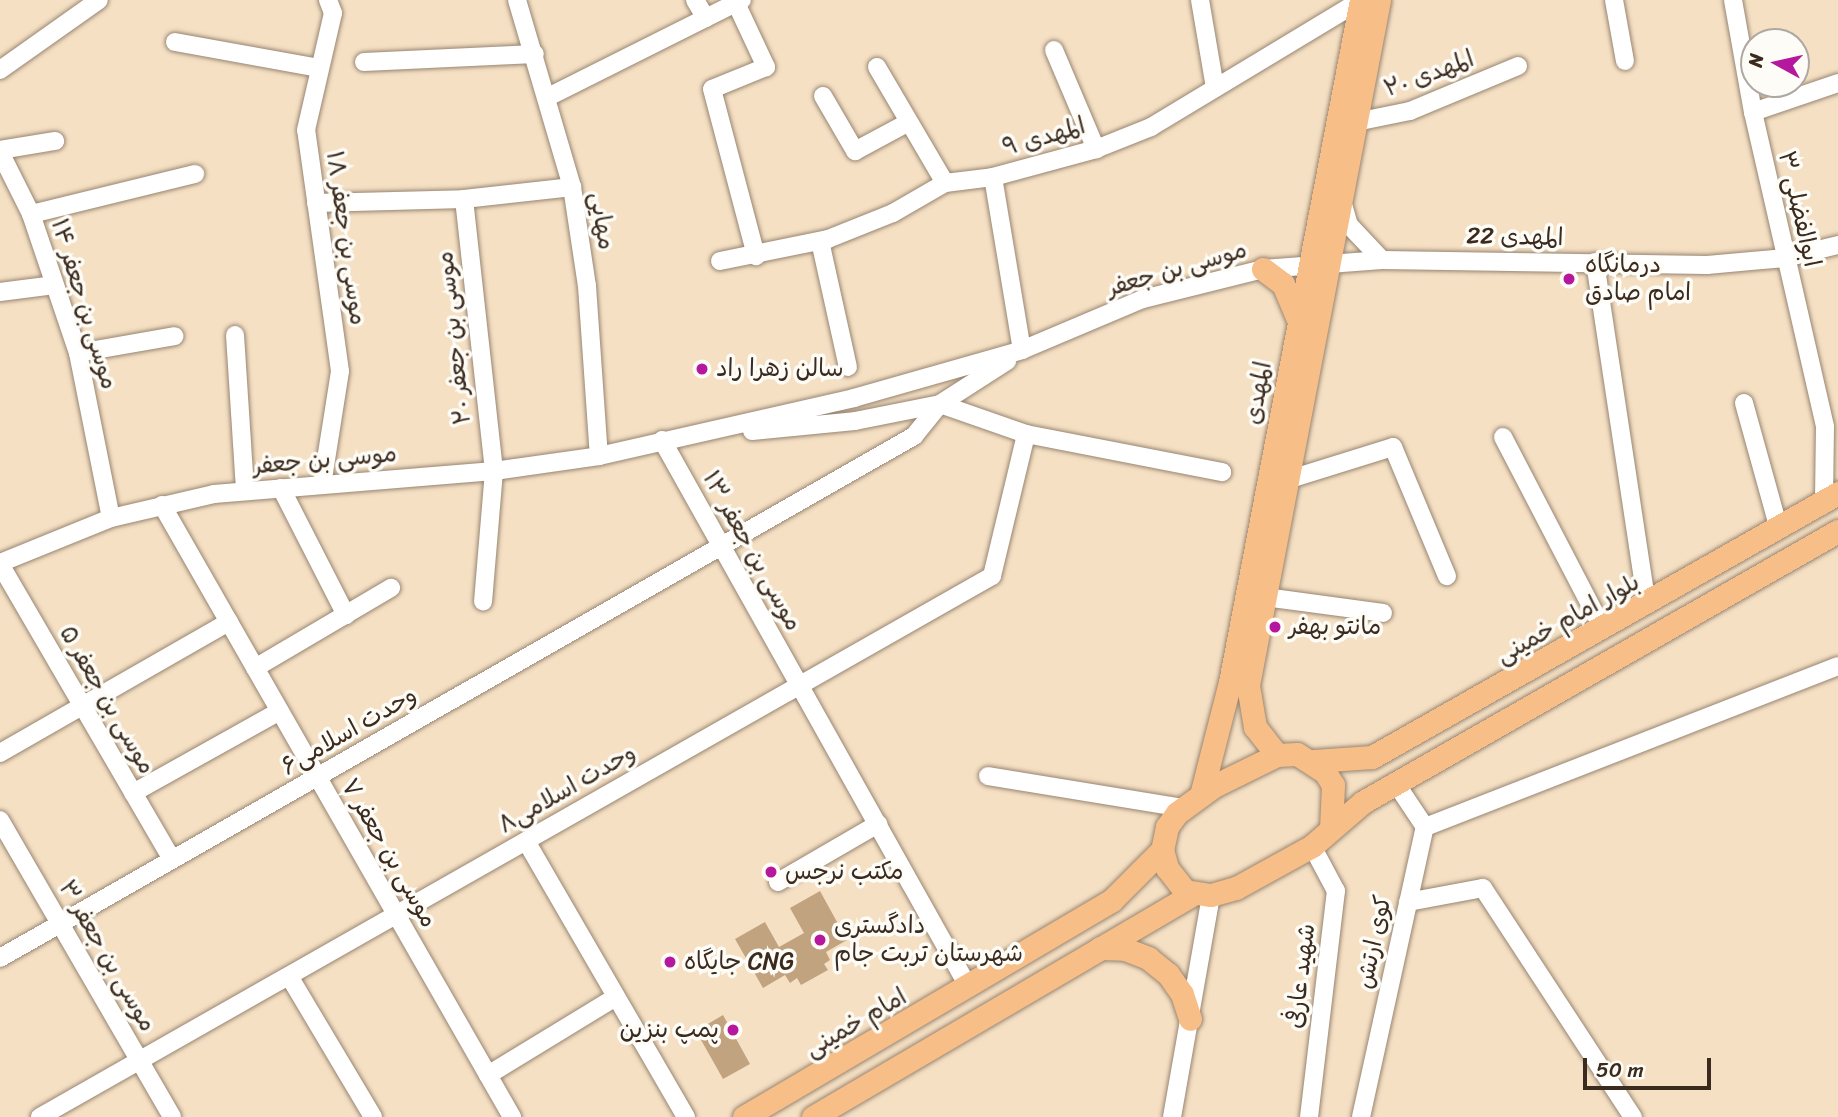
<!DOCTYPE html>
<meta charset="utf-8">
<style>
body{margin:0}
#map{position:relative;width:1838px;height:1117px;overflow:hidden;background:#f5e0c4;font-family:Sriracha,"Playpen Sans Arabic",sans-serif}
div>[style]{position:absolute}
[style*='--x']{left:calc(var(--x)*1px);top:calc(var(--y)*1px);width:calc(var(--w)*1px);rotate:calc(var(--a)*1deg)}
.building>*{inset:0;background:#c2a37f}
.roads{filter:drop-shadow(0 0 2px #988571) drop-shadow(0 0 2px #988571)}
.minor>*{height:18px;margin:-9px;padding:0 9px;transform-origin:9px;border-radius:9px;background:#fff}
.major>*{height:23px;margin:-11.5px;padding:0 11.5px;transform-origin:11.5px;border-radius:11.5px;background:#f7be87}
.dots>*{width:19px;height:19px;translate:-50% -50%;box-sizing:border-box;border:4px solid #fdfcf7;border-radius:50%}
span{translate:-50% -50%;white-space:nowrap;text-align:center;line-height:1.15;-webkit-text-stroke:7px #fdfcf7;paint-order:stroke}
.street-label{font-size:24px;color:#3b2a1e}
.poi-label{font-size:24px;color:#3b2a1e}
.left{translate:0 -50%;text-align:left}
.right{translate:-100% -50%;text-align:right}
.north{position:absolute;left:1740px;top:28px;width:70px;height:70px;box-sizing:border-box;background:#fdfcf7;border:2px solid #afa8a0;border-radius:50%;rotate:278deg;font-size:19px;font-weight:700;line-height:28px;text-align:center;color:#3b2a1e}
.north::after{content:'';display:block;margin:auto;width:24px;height:32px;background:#b5179e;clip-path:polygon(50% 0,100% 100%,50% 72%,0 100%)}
.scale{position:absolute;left:1583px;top:1058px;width:128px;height:32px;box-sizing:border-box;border:4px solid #3b2a1e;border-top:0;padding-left:9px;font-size:21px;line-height:24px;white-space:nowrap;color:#3b2a1e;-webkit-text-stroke:5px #fdfcf7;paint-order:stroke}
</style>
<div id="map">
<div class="building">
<div style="clip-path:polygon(820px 891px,847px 940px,826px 952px,830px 960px,824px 964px,828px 970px,801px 985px,797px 978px,790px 983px,785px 975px,763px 988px,735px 939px,765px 922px,779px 947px,804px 933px,790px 908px)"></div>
<div style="clip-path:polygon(723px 1015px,750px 1064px,723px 1079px,696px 1031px)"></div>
</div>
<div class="roads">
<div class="minor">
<div style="--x:517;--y:0;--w:195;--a:73.6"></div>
<div style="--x:572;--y:187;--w:100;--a:81.4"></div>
<div style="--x:587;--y:286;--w:170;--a:86"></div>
<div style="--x:695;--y:0;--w:21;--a:59"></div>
<div style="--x:1200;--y:0;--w:89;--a:80.3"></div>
<div style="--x:1614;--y:0;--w:62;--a:79.8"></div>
<div style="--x:1733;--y:0;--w:114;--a:79.9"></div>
<div style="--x:1753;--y:112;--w:323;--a:77.1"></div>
<div style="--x:1825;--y:427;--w:75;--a:90.8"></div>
<div style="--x:736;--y:3;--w:71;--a:64.9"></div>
<div style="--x:766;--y:67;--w:58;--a:157.8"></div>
<div style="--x:712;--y:89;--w:173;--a:75.2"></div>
<div style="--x:175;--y:42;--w:147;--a:10.2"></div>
<div style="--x:1054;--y:50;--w:108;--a:67"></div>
<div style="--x:364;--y:62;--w:171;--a:-2.7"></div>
<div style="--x:877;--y:67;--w:134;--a:59.6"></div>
<div style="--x:0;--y:70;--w:121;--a:-35.3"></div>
<div style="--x:823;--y:96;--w:64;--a:59.8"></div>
<div style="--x:855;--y:151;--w:61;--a:-28.2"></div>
<div style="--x:548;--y:97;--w:217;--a:-26.6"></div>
<div style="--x:1753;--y:112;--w:90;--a:-18.8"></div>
<div style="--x:1356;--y:122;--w:55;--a:-11.5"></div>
<div style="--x:1410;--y:111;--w:117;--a:-22.6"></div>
<div style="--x:0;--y:150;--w:56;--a:-9.3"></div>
<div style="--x:0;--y:152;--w:69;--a:63.4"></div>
<div style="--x:31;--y:214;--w:147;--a:71.3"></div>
<div style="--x:78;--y:353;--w:168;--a:78.7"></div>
<div style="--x:993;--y:177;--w:175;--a:80.5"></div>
<div style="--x:464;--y:199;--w:274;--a:83.7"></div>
<div style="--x:494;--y:471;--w:131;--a:94.8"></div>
<div style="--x:1342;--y:201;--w:25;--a:74"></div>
<div style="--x:1349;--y:225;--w:48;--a:46.7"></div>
<div style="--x:316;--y:203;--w:148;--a:-1.5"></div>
<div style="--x:464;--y:199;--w:109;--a:-6.3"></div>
<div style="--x:31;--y:214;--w:169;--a:-13.7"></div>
<div style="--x:820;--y:241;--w:129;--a:77.5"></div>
<div style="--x:720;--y:261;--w:110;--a:-11.5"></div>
<div style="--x:828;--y:239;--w:70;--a:-21.8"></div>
<div style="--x:893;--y:213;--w:60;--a:-30"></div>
<div style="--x:945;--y:183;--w:48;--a:-7.1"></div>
<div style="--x:993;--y:177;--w:107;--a:-15.2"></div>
<div style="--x:1096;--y:149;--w:59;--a:-21.8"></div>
<div style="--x:1151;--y:127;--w:244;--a:-31.1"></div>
<div style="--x:1595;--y:262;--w:346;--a:81.4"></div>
<div style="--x:0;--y:292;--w:55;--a:-7.3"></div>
<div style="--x:235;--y:335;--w:156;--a:86.3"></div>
<div style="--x:78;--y:353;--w:98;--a:-9.9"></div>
<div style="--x:1744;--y:403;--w:131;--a:74.5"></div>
<div style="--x:752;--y:431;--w:103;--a:-5.5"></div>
<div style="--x:855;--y:421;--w:87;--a:-11.3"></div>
<div style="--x:940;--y:404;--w:80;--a:-32.7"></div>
<div style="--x:1503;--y:437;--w:216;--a:62.5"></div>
<div style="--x:662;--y:440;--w:628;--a:60.74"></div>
<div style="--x:1287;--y:480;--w:111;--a:-17.3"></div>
<div style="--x:1393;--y:447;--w:140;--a:67.3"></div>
<div style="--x:322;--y:485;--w:115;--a:-81"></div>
<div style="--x:340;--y:371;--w:243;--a:-98"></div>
<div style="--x:306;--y:130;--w:120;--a:-77"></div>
<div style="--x:333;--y:13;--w:14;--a:-111"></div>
<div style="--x:281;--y:488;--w:143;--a:62.9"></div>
<div style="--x:162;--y:505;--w:705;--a:60.23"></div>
<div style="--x:0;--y:563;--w:120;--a:-22.1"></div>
<div style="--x:111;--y:518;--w:106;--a:-13.1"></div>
<div style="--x:214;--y:494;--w:281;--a:-4.7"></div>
<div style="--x:494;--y:471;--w:106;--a:-8.1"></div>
<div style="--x:599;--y:456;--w:262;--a:-12.8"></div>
<div style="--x:854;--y:398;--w:175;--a:-15.9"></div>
<div style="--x:1022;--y:350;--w:131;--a:-22.9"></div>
<div style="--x:1143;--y:299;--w:124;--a:-14"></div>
<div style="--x:1263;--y:269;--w:119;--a:-4.3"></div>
<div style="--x:1382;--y:260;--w:325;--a:0.9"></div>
<div style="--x:1707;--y:265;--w:78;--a:-5.1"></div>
<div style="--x:1785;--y:258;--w:55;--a:-13.8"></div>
<div style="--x:0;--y:564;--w:342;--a:59.8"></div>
<div style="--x:1265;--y:597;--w:119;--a:7.7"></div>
<div style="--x:255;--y:668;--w:158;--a:-30.5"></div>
<div style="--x:0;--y:753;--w:264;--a:-29.8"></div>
<div style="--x:988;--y:776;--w:199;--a:9.3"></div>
<div style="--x:133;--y:793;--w:168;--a:-29.2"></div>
<div style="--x:0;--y:820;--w:343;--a:59.9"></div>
<div style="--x:1425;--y:827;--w:443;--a:-21.3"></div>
<div style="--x:526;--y:841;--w:319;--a:59.9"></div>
<div style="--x:778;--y:882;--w:116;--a:-30.1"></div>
<div style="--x:1408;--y:902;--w:76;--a:-10.6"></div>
<div style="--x:1483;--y:888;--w:274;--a:56.8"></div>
<div style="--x:0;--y:958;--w:1053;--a:-29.73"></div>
<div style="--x:914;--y:436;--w:41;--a:-50.9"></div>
<div style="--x:940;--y:404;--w:91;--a:19.2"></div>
<div style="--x:1026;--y:434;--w:200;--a:11"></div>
<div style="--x:289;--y:976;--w:164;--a:59.2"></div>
<div style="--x:488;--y:1075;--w:150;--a:-31.4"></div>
<div style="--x:40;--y:1117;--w:1095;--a:-29.61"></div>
<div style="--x:992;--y:576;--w:146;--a:-76.5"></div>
<div style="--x:1172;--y:1117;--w:225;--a:-80"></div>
<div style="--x:1309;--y:1117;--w:228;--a:-83.2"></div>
<div style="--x:1336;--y:891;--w:51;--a:-118.1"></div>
<div style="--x:1361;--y:1117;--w:297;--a:-77.6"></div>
<div style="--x:1425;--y:827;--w:50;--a:-123.7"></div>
</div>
<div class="major">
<div style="--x:1263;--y:269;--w:25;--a:37"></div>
<div style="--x:1283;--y:284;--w:39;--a:67"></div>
<div style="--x:1277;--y:755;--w:36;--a:-128"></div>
<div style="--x:1255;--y:727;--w:43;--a:-99.5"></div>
<div style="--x:1248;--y:685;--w:697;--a:-79.17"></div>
<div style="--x:1314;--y:761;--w:58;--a:-3.9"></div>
<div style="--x:1372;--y:757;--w:536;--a:-29.53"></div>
<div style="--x:1201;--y:795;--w:117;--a:-75.6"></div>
<div style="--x:1230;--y:682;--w:694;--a:-79.13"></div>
<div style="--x:1331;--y:829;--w:44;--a:-87.4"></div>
<div style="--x:1333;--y:785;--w:15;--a:-122"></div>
<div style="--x:1325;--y:772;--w:33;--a:-147"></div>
<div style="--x:1297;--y:754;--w:20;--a:177"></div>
<div style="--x:1277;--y:755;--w:70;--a:153.8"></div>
<div style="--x:1214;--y:786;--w:46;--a:143.9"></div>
<div style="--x:1177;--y:813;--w:17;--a:126"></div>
<div style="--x:1167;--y:827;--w:24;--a:102"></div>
<div style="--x:1162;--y:850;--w:19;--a:74"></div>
<div style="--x:1167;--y:868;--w:29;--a:52"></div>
<div style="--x:1185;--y:891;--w:26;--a:9"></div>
<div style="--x:1211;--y:895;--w:26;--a:-16"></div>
<div style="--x:1236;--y:888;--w:87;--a:-28.9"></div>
<div style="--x:1312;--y:846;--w:67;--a:-40.8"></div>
<div style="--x:1363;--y:802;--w:547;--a:-29.71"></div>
<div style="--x:1100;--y:948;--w:25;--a:2"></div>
<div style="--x:1125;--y:949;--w:25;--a:21"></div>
<div style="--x:1148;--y:958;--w:26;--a:39"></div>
<div style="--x:1168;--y:974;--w:24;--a:55"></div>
<div style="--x:1182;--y:994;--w:26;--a:72"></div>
<div style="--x:744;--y:1117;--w:427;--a:-30.5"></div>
<div style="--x:1112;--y:900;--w:71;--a:-45"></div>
<div style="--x:813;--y:1117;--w:441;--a:-30.4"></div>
</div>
</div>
<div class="dots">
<div style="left:1569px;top:279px;background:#b5179e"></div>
<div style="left:702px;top:369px;background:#b5179e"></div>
<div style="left:1275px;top:627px;background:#b5179e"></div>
<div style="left:771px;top:872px;background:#b5179e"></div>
<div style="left:820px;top:940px;background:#b5179e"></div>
<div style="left:670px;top:962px;background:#b5179e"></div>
<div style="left:733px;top:1030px;background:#b5179e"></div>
</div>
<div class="street-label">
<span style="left:1429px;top:74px;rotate:-20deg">المهدی ۲۰</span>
<span style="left:1044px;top:137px;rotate:-16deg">المهدی ۹</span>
<span style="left:1799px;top:209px;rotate:77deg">ابوالفضلی ۳</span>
<span style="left:602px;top:221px;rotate:81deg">مهایی</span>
<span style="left:1515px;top:237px;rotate:1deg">المهدی 22</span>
<span style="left:346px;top:238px;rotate:82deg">موسی بن جعفر ۱۸</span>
<span style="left:1177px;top:269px;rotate:-16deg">موسی بن جعفر</span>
<span style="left:84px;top:304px;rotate:73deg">موسی بن جعفر ۱۴</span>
<span style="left:454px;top:338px;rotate:-96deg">موسی بن جعفر ۲۰</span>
<span style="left:1258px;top:393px;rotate:-79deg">المهدی</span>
<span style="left:325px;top:460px;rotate:-5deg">موسی بن جعفر</span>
<span style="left:752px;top:551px;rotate:61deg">موسی بن جعفر ۱۳</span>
<span style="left:1568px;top:619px;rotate:-29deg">بلوار امام خمینی</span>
<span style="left:107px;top:700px;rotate:60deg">موسی بن جعفر ۵</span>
<span style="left:349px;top:731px;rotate:-30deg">وحدت اسلامی۶</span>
<span style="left:567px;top:789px;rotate:-30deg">وحدت اسلامی۸</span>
<span style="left:389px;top:853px;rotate:60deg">موسی بن جعفر ۷</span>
<span style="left:1374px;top:942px;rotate:-78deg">کوی ارتش</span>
<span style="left:107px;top:956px;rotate:60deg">موسی بن جعفر ۳</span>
<span style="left:1301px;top:976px;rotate:-83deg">شهید عارفی</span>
<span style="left:856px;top:1023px;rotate:-30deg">امام خمینی</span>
</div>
<div class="poi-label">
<span class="left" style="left:1585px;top:279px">درمانگاه<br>امام صادق</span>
<span class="left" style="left:716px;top:369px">سالن زهرا راد</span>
<span class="left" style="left:1289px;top:627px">مانتو بهفر</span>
<span class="left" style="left:785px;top:872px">مكتب نرجس</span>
<span class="left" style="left:834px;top:940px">دادگستری<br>شهرستان تربت جام</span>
<span class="left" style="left:684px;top:962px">جایگاه CNG</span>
<span class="right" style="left:719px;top:1030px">پمپ بنزین</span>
</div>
<div class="north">N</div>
<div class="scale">50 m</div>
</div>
